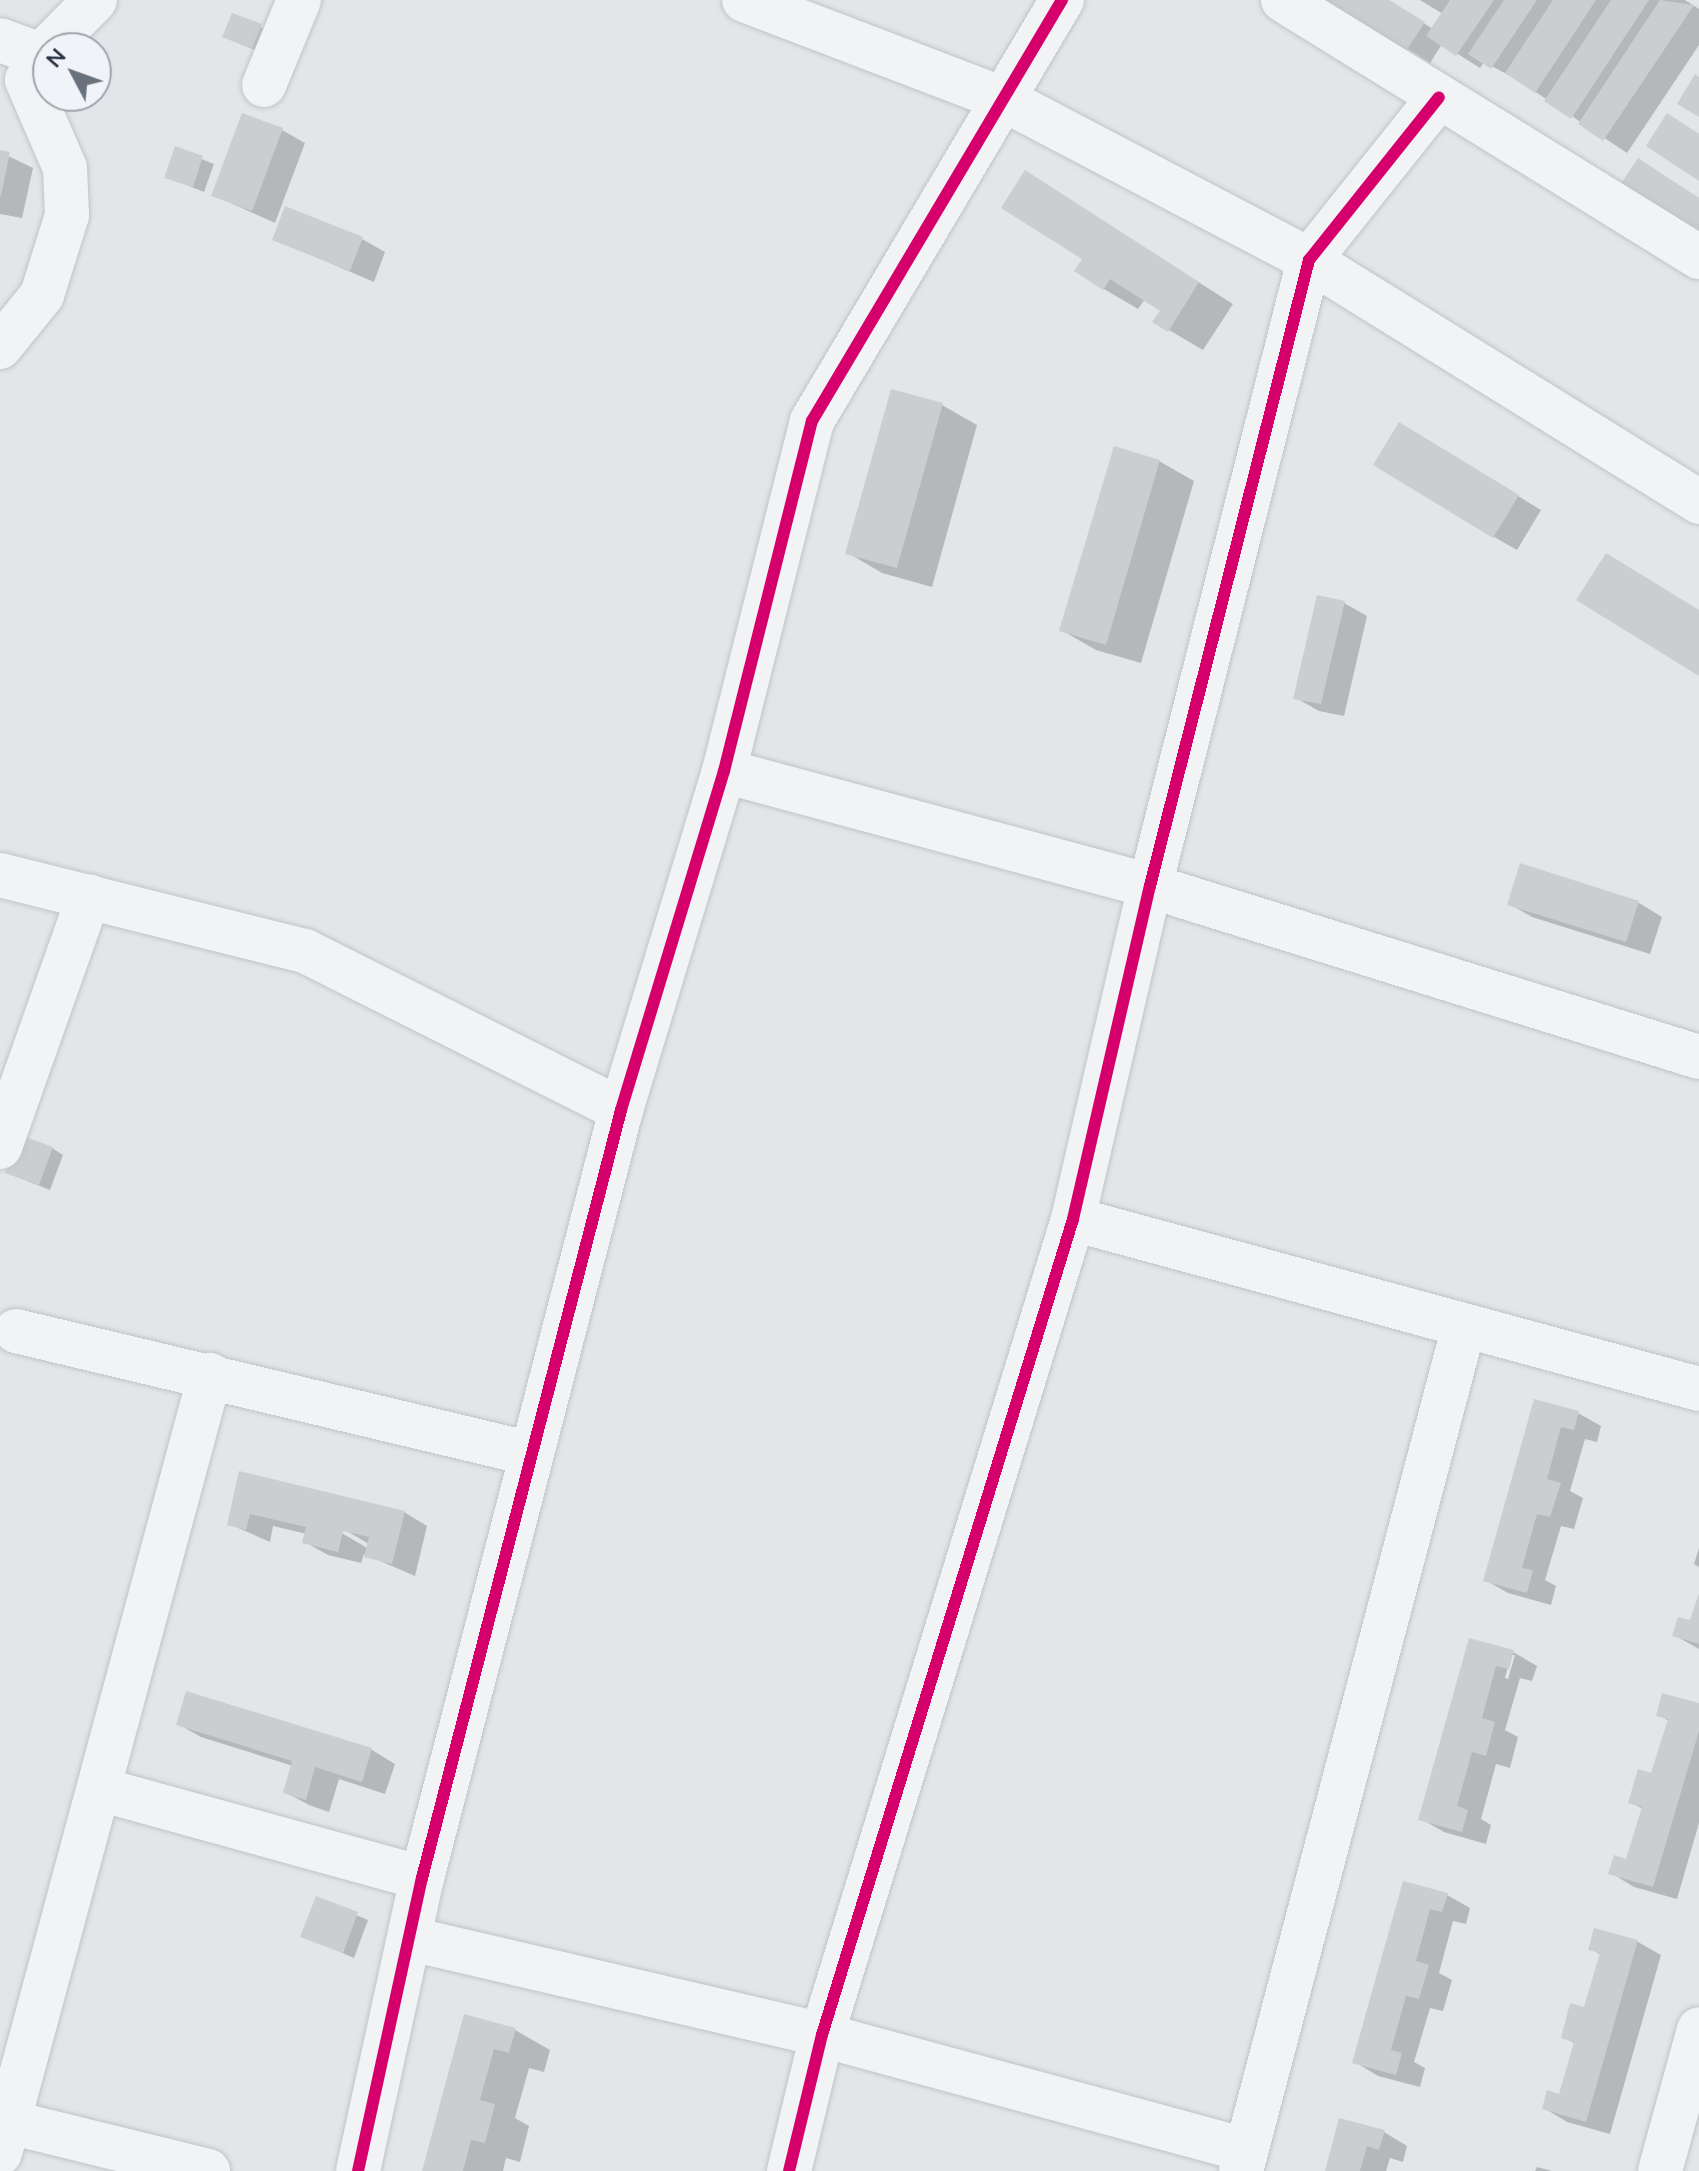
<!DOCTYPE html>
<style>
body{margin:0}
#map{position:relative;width:1699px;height:2171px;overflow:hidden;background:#e3e5e8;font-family:Mulish,sans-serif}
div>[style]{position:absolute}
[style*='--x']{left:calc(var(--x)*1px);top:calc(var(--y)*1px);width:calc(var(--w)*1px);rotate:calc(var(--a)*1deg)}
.shadow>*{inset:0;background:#0003}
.building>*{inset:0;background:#cbcdd0}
.roads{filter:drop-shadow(0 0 2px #c1c3c6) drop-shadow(0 0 2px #c1c3c6)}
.minor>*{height:44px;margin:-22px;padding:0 22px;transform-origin:22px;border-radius:22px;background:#f2f3f5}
.cycleway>*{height:12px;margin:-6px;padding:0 6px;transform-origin:6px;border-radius:6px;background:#d6006c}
span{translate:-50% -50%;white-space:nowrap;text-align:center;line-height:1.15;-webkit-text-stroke:6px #f0f3f7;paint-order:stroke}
.north{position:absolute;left:32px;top:32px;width:80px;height:80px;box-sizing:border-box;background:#f0f3f7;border:2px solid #a0a6af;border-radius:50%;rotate:311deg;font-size:22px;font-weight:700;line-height:32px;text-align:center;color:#283242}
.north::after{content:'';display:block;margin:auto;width:28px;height:36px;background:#69717c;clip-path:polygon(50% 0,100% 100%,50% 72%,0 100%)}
</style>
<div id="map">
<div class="shadow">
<div style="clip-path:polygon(1328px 0,1387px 0,1433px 29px,1443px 14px,1420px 0,1685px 0,1699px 9px,1699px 45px,1627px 153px,1516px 79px,1484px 62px,1480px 68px,1442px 44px,1430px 63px)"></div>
<div style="clip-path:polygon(233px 15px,272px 32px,264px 54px,236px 42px)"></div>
<div style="clip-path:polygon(282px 130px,305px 143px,275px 223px,213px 195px)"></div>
<div style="clip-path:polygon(176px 149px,214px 164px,204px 192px,167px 177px)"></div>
<div style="clip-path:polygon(0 152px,33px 168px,22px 218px,0 214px)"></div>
<div style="clip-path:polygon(1026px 173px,1233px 304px,1203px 350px,1169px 330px,1162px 311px,1145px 299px,1138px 309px,1104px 289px)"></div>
<div style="clip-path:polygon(274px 239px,362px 239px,385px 252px,374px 282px)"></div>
<div style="clip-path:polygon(942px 405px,977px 425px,932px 587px,882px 573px,848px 553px)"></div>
<div style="clip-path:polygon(1423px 438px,1541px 510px,1517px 550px,1494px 537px)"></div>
<div style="clip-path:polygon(1159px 461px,1194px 481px,1141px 663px,1096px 650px,1061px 630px)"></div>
<div style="clip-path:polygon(1344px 603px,1367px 616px,1344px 716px,1319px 711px,1296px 698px)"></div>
<div style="clip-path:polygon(1521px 866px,1639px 903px,1662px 917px,1650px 954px,1532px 917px,1509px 904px)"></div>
<div style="clip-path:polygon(52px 1148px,63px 1155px,50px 1190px,7px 1173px)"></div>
<div style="clip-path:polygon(1535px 1401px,1578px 1413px,1601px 1426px,1597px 1442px,1585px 1439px,1570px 1491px,1583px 1498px,1574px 1529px,1561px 1526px,1545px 1580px,1556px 1586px,1551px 1605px,1508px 1593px,1485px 1580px)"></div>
<div style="clip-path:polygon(evenodd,241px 1474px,404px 1512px,427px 1526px,415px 1576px,364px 1554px,361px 1563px,328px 1555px,305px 1542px,307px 1534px,273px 1526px,270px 1542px,229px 1524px,241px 1474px,335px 1524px,369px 1544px,369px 1549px,333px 1528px,335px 1524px)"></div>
<div style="clip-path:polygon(1699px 1548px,1699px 1567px,1694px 1564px)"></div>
<div style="clip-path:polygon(1699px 1597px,1699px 1649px,1674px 1635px,1692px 1623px)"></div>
<div style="clip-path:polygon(evenodd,1470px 1640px,1513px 1652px,1537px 1666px,1532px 1681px,1520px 1678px,1505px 1730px,1518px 1737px,1510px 1768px,1496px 1764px,1481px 1819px,1491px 1825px,1486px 1844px,1444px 1832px,1421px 1819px,1470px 1640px,1511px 1655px,1515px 1655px,1508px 1679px,1505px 1678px,1511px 1655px)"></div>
<div style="clip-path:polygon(187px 1694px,372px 1750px,395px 1764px,385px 1794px,339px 1779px,329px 1812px,309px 1805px,285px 1792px,293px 1766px,201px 1737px,178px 1724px)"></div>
<div style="clip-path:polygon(1699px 1706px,1699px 1823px,1677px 1899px,1634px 1887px,1611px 1873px,1628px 1861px,1643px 1809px,1630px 1802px,1653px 1776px,1669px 1721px,1659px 1715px)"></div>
<div style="clip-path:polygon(1404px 1883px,1447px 1895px,1470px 1908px,1466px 1924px,1453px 1921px,1439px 1973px,1452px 1980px,1443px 2011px,1430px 2008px,1414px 2062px,1425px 2068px,1420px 2087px,1378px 2076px,1355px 2062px)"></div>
<div style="clip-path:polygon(317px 1899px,368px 1920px,354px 1958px,303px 1936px)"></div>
<div style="clip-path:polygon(1596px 1930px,1638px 1942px,1661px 1955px,1610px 2134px,1567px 2122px,1544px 2108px,1560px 2096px,1576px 2044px,1563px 2037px,1585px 2010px,1601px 1955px,1591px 1949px)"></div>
<div style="clip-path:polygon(465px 2017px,515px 2030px,550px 2050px,544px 2072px,529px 2068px,515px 2118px,529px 2126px,520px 2162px,506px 2158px,503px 2171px,425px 2171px)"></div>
<div style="clip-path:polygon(1384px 2132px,1407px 2146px,1403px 2162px,1390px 2158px,1386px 2171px,1327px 2171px)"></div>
<div style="clip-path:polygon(1537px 2167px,1552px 2171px,1535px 2171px)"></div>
</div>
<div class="building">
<div style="clip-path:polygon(1324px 0,1389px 0,1425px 22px,1406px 51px)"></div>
<div style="clip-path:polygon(1450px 0,1494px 0,1456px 56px,1426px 36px)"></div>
<div style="clip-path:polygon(1504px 0,1537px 0,1491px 69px,1468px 54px)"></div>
<div style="clip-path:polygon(1553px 0,1596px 0,1535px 93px,1505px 73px)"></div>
<div style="clip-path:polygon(1611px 0,1649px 0,1571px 119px,1544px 101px)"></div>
<div style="clip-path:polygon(1660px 0,1694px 5px,1603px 141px,1578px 124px)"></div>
<div style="clip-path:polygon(232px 13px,262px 24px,252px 49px,222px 37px)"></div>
<div style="clip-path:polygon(1695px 74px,1699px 77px,1699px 117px,1677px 104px)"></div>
<div style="clip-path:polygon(242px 113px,283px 128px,252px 211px,211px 196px)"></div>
<div style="clip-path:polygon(1667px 113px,1699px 134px,1699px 181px,1646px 146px)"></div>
<div style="clip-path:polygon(175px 146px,203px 156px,193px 187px,164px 178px)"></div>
<div style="clip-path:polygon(0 150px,10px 152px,1px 196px,0 196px)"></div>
<div style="clip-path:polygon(1638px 158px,1699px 198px,1699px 240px,1618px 188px)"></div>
<div style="clip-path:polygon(1025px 170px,1199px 282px,1168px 332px,1152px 322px,1160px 311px,1110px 279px,1103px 290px,1074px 271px,1082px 259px,1001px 208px)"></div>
<div style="clip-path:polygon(285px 206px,363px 237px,350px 271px,272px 240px)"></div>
<div style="clip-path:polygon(891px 389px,943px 403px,897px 568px,845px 554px)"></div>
<div style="clip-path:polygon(1399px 422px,1519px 495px,1493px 538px,1373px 465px)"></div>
<div style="clip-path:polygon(1114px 446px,1160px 460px,1106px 645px,1059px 631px)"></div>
<div style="clip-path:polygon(1606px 553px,1699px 610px,1699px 676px,1576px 600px)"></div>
<div style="clip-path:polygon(1317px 595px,1345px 601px,1321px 704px,1293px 699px)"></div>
<div style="clip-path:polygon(1520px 863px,1639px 901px,1626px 942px,1507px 905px)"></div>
<div style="clip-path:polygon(18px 1134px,53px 1147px,39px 1185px,5px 1173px)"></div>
<div style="clip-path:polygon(1534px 1399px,1579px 1411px,1574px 1430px,1561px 1427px,1547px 1479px,1561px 1483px,1550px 1517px,1537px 1514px,1522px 1568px,1533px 1570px,1527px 1593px,1483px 1581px)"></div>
<div style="clip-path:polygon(239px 1471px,405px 1511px,392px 1564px,364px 1557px,369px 1537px,343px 1531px,338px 1552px,302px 1543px,306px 1527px,250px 1514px,246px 1530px,227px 1525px)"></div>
<div style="clip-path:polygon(1699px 1593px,1699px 1644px,1672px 1636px,1678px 1617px,1690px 1620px)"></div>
<div style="clip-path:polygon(1469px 1638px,1514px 1650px,1509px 1669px,1496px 1666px,1482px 1718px,1495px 1722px,1486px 1756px,1472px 1752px,1457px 1806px,1468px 1810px,1462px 1832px,1418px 1820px)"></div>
<div style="clip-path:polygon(186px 1691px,372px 1748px,362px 1782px,315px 1767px,306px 1800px,283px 1793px,292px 1761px,176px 1725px)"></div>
<div style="clip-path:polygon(1662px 1693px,1699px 1703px,1699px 1731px,1653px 1887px,1608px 1874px,1614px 1855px,1626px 1859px,1642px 1807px,1628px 1803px,1638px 1769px,1651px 1773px,1668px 1719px,1656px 1716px)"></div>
<div style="clip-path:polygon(1403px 1881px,1448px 1893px,1442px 1912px,1430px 1909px,1416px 1961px,1429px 1965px,1419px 1999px,1406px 1996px,1391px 2050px,1402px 2053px,1396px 2075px,1352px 2063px)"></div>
<div style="clip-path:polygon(316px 1896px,358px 1912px,343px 1953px,300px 1937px)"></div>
<div style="clip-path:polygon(1594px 1928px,1638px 1940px,1586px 2122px,1542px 2109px,1547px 2090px,1559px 2094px,1574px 2042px,1561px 2038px,1570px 2003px,1584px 2007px,1600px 1953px,1588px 1950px)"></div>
<div style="clip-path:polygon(464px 2014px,516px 2028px,509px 2053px,494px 2049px,480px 2100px,495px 2104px,485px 2143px,471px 2140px,463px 2171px,422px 2171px)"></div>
<div style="clip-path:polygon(1339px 2118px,1385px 2130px,1379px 2150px,1367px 2146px,1360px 2171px,1325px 2171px)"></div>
</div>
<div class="roads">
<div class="minor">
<div style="--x:744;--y:0;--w:275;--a:20.9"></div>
<div style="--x:1001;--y:98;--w:348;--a:27.7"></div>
<div style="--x:1309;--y:260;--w:459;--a:31.8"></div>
<div style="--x:1283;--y:0;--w:489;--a:31.7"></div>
<div style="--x:0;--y:40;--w:44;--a:20.1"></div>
<div style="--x:264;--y:85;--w:92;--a:-67.6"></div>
<div style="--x:0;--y:347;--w:67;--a:-51.1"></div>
<div style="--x:42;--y:295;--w:84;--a:-72.6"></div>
<div style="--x:67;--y:215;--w:47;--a:-92.4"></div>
<div style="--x:65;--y:168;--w:96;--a:-113.4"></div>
<div style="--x:27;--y:80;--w:29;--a:-61"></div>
<div style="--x:41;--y:55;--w:77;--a:-45.5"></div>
<div style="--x:724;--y:771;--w:441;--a:15.1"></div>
<div style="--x:1150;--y:886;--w:575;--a:17.3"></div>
<div style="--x:0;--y:875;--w:314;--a:14"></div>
<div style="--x:305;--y:951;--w:354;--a:26.7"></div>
<div style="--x:0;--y:1147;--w:266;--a:-70.5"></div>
<div style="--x:1073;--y:1219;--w:649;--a:15.19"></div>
<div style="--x:16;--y:1331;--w:530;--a:13.41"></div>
<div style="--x:99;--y:1789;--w:335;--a:15.4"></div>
<div style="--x:411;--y:1939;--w:422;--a:13.1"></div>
<div style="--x:822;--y:2035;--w:439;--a:15.2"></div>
<div style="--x:9;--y:2122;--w:205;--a:13.8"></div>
<div style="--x:0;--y:2153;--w:806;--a:-74.89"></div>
<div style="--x:358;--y:2171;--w:300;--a:-77.7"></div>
<div style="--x:422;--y:1878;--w:793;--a:-75.47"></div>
<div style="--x:621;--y:1110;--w:354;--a:-73.1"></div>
<div style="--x:724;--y:771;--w:361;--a:-75.9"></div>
<div style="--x:812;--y:421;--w:490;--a:-59.3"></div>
<div style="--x:789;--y:2171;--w:140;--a:-76.4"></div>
<div style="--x:822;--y:2035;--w:854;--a:-72.9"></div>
<div style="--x:1073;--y:1219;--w:342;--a:-77"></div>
<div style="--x:1150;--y:886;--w:646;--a:-75.75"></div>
<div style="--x:1309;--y:260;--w:208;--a:-51.4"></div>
<div style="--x:1241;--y:2171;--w:874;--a:-75.22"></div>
<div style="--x:1660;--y:2171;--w:147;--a:-74.6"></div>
</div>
</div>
<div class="cycleway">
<div style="--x:358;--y:2171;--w:300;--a:-77.7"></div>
<div style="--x:422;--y:1878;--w:793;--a:-75.47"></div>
<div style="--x:621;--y:1110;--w:354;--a:-73.1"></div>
<div style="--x:724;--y:771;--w:361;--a:-75.9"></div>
<div style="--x:812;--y:421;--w:490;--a:-59.3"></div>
<div style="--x:789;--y:2171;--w:140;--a:-76.4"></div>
<div style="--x:822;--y:2035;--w:854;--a:-72.9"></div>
<div style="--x:1073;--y:1219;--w:342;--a:-77"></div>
<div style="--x:1150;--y:886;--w:646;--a:-75.75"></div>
<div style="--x:1309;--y:260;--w:208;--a:-51.4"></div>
</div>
<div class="north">N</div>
</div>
